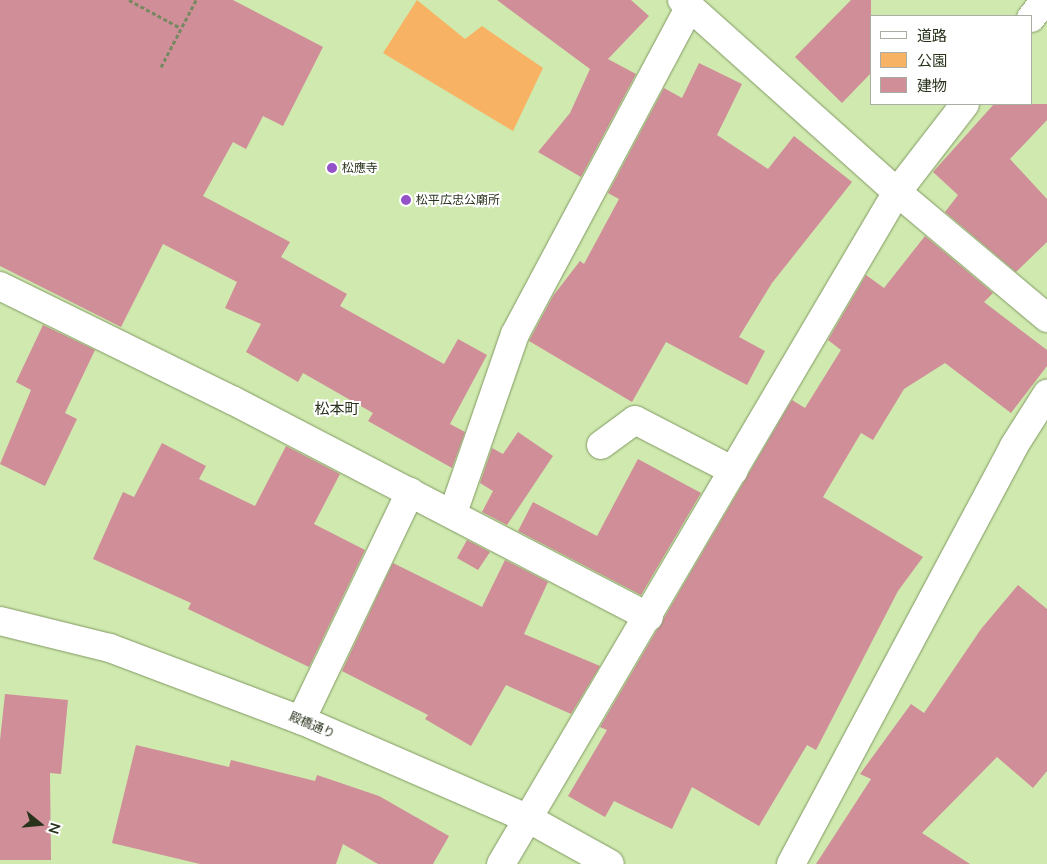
<!DOCTYPE html>
<meta charset="utf-8">
<style>
body{margin:0}
#map{position:relative;width:1047px;height:864px;overflow:hidden;background:#cfe9af;font-family:Lato,"Noto Sans JP",sans-serif}
div>[style]{position:absolute}
[style*='--x']{left:calc(var(--x)*1px);top:calc(var(--y)*1px);width:calc(var(--w)*1px);rotate:calc(var(--a)*1deg)}
.green>*{inset:0;background:#f8b263}
.building>*{inset:0;background:#d08e99}
.path>*{height:3px;margin-top:-1.5px;transform-origin:0;background:repeating-linear-gradient(90deg,#778861 0 4px,transparent 0 6.5px)}
.roads{filter:drop-shadow(0 0 1px #819962) drop-shadow(0 0 1px #819962)}
.minor>*{height:28px;margin:-14px;padding:0 14px;transform-origin:14px;border-radius:14px;background:#fff}
.major>*{height:28px;margin:-14px;padding:0 14px;transform-origin:14px;border-radius:14px;background:#fff}
.dots>*{width:14px;height:14px;translate:-50% -50%;box-sizing:border-box;border:2px solid #fff;border-radius:50%}
span{translate:-50% -50%;white-space:nowrap;text-align:center;line-height:1.15;-webkit-text-stroke:4px #fff;paint-order:stroke}
.poi-label{font-size:12px;color:#29331c}
.left{translate:0 -50%;text-align:left}
.street-label{font-size:12px;color:#29331c}
.quarter-label{font-size:15px;color:#29331c}
.legend{position:absolute;left:870px;top:15px;width:162px;height:90px;box-sizing:border-box;background:#fff;border:1px solid #a9ada4;margin:0;padding:6px 9px;list-style:none;font-size:15px;color:#29331c}
.legend li{display:flex;align-items:center;gap:10px;height:25px}
.legend b{width:25px;border:1px solid #a9ada4}
.north{position:absolute;left:15px;top:799px;width:50px;height:50px;-webkit-text-stroke:4px #fff;paint-order:stroke;rotate:107deg;font-size:14px;font-weight:700;line-height:20px;text-align:center;color:#29331c}
.north::after{content:'';display:block;margin:auto;width:18px;height:22px;background:#29331c;clip-path:polygon(50% 0,100% 100%,50% 72%,0 100%)}
</style>
<div id="map">
<div class="green">
<div style="clip-path:polygon(417px 0,465px 39px,482px 26px,543px 68px,513px 131px,383px 53px)"></div>
</div>
<div class="building">
<div style="clip-path:polygon(0 0,233px 0,323px 47px,283px 126px,263px 116px,246px 149px,233px 142px,203px 196px,290px 242px,281px 257px,347px 294px,340px 306px,444px 364px,458px 339px,487px 355px,450px 424px,465px 432px,452px 468px,368px 421px,373px 413px,303px 373px,298px 382px,246px 352px,261px 324px,225px 308px,237px 282px,163px 244px,121px 327px,0 266px)"></div>
<div style="clip-path:polygon(497px 0,631px 0,649px 16px,608px 59px,636px 74px,581px 177px,538px 152px,570px 113px,590px 69px)"></div>
<div style="clip-path:polygon(851px 0,871px 0,871px 73px,842px 103px,795px 57px)"></div>
<div style="clip-path:polygon(699px 63px,742px 84px,717px 135px,768px 169px,794px 136px,852px 182px,772px 283px,739px 337px,765px 351px,747px 385px,666px 342px,632px 402px,529px 341px,553px 296px,580px 261px,584px 264px,619px 199px,608px 193px,664px 88px,682px 98px)"></div>
<div style="clip-path:polygon(994px 104px,1047px 104px,1047px 120px,1010px 159px,1047px 199px,1047px 242px,1016px 272px,945px 212px,958px 195px,933px 172px)"></div>
<div style="clip-path:polygon(925px 236px,993px 293px,984px 302px,1047px 350px,1047px 366px,1011px 413px,945px 363px,904px 389px,873px 440px,861px 433px,823px 497px,923px 557px,898px 591px,816px 750px,807px 745px,759px 826px,692px 787px,672px 829px,614px 801px,605px 817px,568px 796px,607px 730px,600px 727px,792px 400px,805px 408px,841px 350px,828px 340px,866px 275px,884px 288px)"></div>
<div style="clip-path:polygon(43px 325px,95px 350px,65px 413px,77px 419px,45px 486px,0 464px,31px 390px,16px 382px)"></div>
<div style="clip-path:polygon(518px 432px,553px 456px,507px 525px,482px 512px,493px 491px,480px 483px,492px 448px,503px 454px)"></div>
<div style="clip-path:polygon(162px 443px,206px 466px,199px 479px,255px 506px,286px 446px,340px 474px,314px 524px,365px 550px,309px 667px,188px 609px,191px 603px,93px 559px,123px 492px,134px 497px)"></div>
<div style="clip-path:polygon(638px 459px,701px 493px,641px 595px,518px 531px,533px 502px,597px 536px)"></div>
<div style="clip-path:polygon(467px 540px,490px 552px,478px 570px,457px 558px)"></div>
<div style="clip-path:polygon(505px 560px,548px 582px,524px 634px,600px 666px,571px 714px,506px 685px,471px 746px,425px 719px,428px 715px,342px 671px,393px 563px,482px 607px)"></div>
<div style="clip-path:polygon(1018px 585px,1047px 609px,1047px 771px,1033px 788px,997px 757px,922px 833px,970px 864px,816px 864px,871px 779px,860px 774px,911px 704px,924px 713px,981px 629px)"></div>
<div style="clip-path:polygon(5px 694px,68px 700px,61px 774px,50px 773px,51px 860px,0 860px,0 740px)"></div>
<div style="clip-path:polygon(136px 745px,229px 767px,231px 760px,315px 781px,317px 775px,379px 796px,449px 836px,433px 864px,378px 864px,343px 844px,336px 864px,200px 864px,112px 843px)"></div>
</div>
<div class="path">
<div style="--x:129;--y:0;--w:57;--a:28.4"></div>
<div style="--x:161;--y:67;--w:76;--a:-62.4"></div>
</div>
<div class="roads">
<div class="minor">
<div style="--x:682;--y:0;--w:288;--a:41.8"></div>
<div style="--x:897;--y:192;--w:196;--a:40"></div>
<div style="--x:1031;--y:18;--w:23;--a:-52"></div>
<div style="--x:0;--y:286;--w:258;--a:26.2"></div>
<div style="--x:232;--y:400;--w:470;--a:27.5"></div>
<div style="--x:601;--y:445;--w:42;--a:-36.3"></div>
<div style="--x:635;--y:420;--w:111;--a:27.3"></div>
<div style="--x:453;--y:513;--w:189;--a:-70.9"></div>
<div style="--x:515;--y:334;--w:372;--a:-61.9"></div>
<div style="--x:301;--y:720;--w:253;--a:-64.4"></div>
<div style="--x:501;--y:864;--w:780;--a:-59.49"></div>
<div style="--x:897;--y:192;--w:111;--a:-52.3"></div>
<div style="--x:791;--y:864;--w:474;--a:-61.9"></div>
<div style="--x:1014;--y:446;--w:62;--a:-57.6"></div>
</div>
<div class="major">
<div style="--x:0;--y:621;--w:113;--a:13.8"></div>
<div style="--x:110;--y:648;--w:204;--a:20.7"></div>
<div style="--x:301;--y:720;--w:251;--a:23.5"></div>
<div style="--x:531;--y:820;--w:90;--a:29.1"></div>
</div>
</div>
<div class="dots">
<div style="left:332px;top:168px;background:#9452c8"></div>
<div style="left:406px;top:200px;background:#9452c8"></div>
</div>
<div class="poi-label">
<span class="left" style="left:342px;top:168px">松應寺</span>
<span class="left" style="left:416px;top:200px">松平広忠公廟所</span>
</div>
<div class="street-label">
<span style="left:312px;top:725px;rotate:23deg">殿橋通り</span>
</div>
<div class="quarter-label">
<span style="left:337px;top:409px">松本町</span>
</div>
<ul class="legend">
<li><b style="height:6px;background:#fff"></b>道路</li>
<li><b style="height:14px;background:#f8b263"></b>公園</li>
<li><b style="height:14px;background:#d08e99"></b>建物</li>
</ul>
<div class="north">N</div>
</div>
